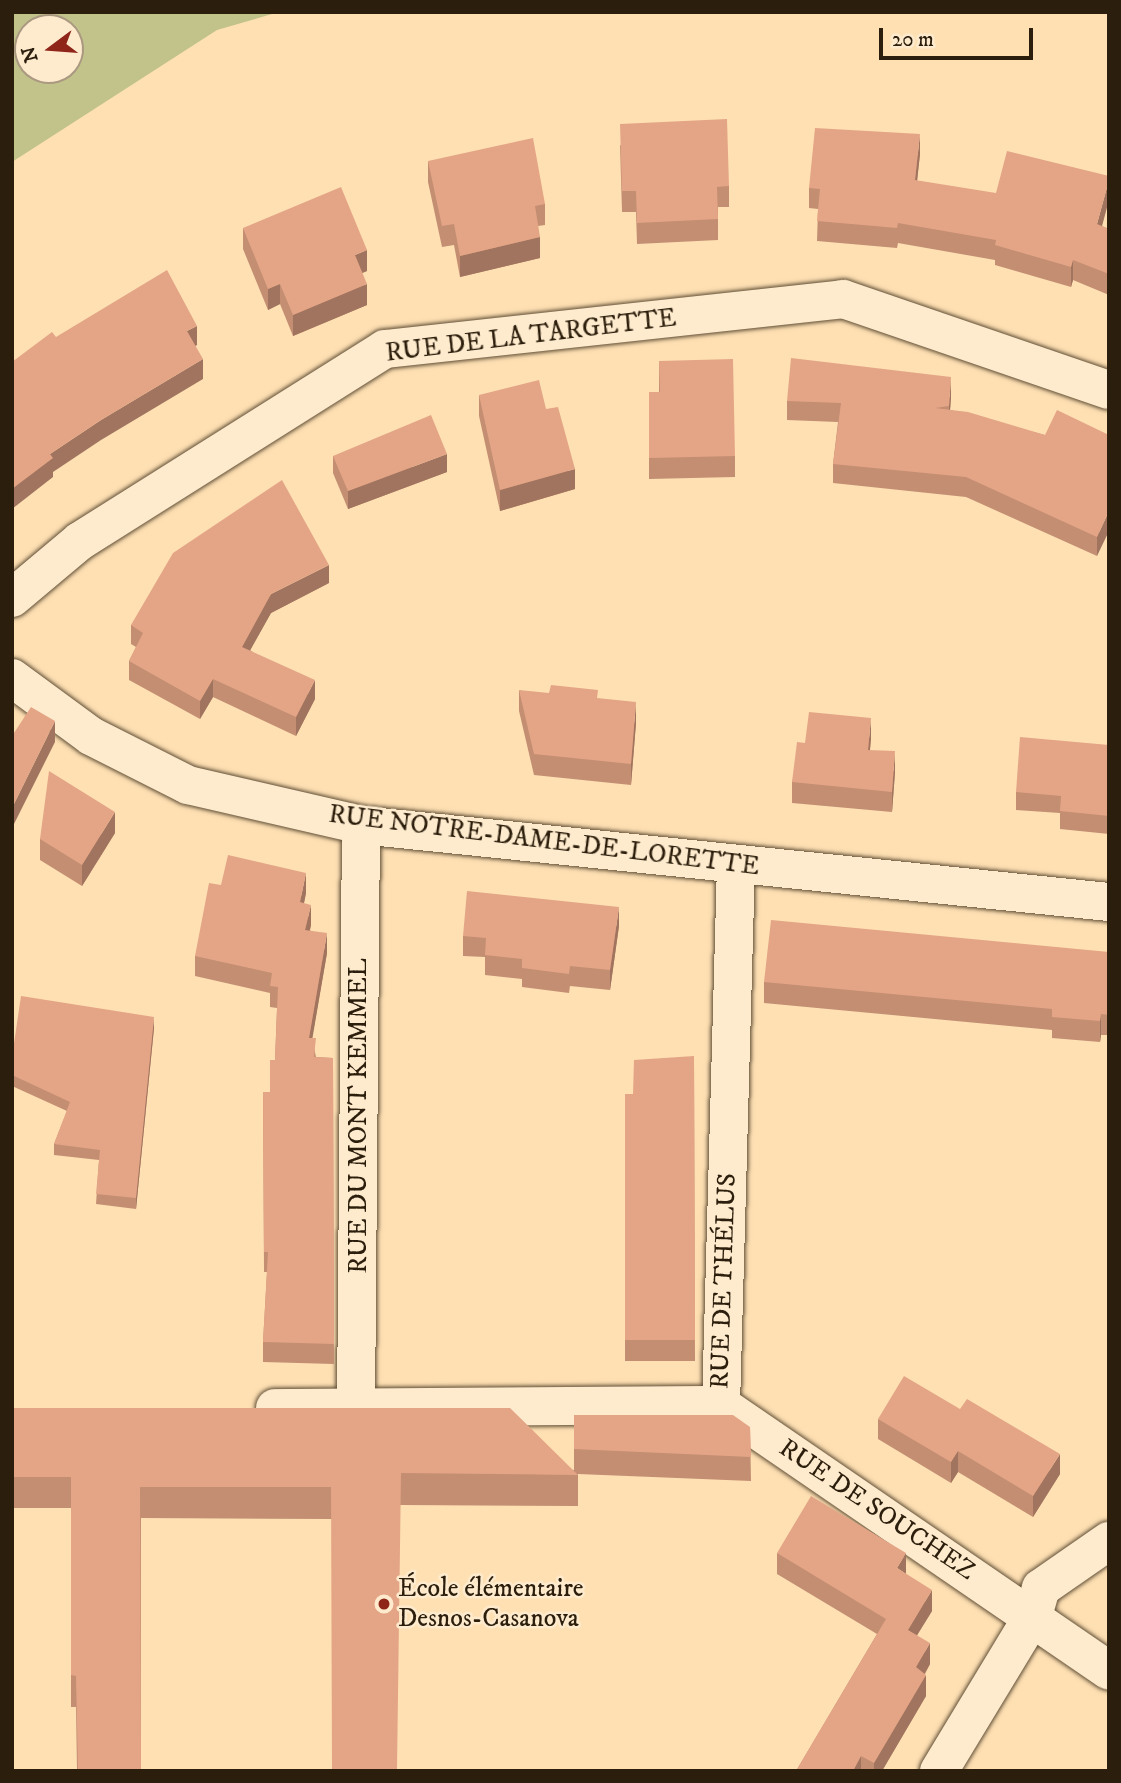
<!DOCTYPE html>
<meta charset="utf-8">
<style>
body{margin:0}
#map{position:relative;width:1121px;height:1783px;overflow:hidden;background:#fee0b3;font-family:"IM FELL DW Pica",serif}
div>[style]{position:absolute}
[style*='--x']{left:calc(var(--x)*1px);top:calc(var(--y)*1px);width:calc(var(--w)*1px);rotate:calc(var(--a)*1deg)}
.green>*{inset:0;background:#c2c28b}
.roads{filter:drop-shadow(0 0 2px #604e36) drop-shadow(0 0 2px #604e36)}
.minor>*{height:38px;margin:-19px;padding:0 19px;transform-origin:19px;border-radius:19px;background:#feebce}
.wall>*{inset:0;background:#c48e73}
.shaded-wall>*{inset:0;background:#a0745e}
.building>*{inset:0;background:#e4a586}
.dots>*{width:19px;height:19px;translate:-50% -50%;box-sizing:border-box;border:4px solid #feebce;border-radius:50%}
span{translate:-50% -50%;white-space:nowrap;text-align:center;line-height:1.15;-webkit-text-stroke:5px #feebce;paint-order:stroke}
.street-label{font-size:26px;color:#2c1e0c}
.poi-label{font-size:26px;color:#2c1e0c}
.left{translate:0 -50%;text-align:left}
.frame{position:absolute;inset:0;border:14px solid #2c1e0c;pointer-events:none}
.north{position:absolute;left:14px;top:14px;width:70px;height:70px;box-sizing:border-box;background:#feebce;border:2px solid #aa9980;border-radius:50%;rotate:254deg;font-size:19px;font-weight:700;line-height:28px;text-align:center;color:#2c1e0c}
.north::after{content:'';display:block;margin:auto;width:24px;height:32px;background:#8f2418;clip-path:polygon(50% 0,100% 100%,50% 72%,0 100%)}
.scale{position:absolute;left:879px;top:28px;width:154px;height:32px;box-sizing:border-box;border:4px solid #2c1e0c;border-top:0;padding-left:9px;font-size:21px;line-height:24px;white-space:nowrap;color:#2c1e0c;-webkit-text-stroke:5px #feebce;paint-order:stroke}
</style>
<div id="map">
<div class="green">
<div style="clip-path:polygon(evenodd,12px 12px,279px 12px,217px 30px,12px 162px,12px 12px,28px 28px,70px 28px,70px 70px,28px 70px,28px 28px)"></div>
</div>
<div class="roads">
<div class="minor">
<div style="--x:12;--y:598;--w:89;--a:-40"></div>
<div style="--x:80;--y:541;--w:360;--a:-32.2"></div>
<div style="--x:385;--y:349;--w:461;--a:-6.2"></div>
<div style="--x:843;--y:299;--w:281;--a:18.9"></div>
<div style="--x:12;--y:678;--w:98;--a:36.3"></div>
<div style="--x:91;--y:736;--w:109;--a:26.8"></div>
<div style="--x:188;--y:785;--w:178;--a:13"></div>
<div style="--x:361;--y:825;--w:752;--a:5.88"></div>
<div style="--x:721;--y:1405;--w:470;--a:34.4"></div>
<div style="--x:275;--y:1408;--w:446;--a:-0.4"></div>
<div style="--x:721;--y:1405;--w:541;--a:-88.41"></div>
<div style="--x:356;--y:1408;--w:583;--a:-89.51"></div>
<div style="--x:939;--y:1771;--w:181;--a:-58.8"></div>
<div style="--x:1033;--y:1616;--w:29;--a:-74"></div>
<div style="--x:1041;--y:1588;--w:83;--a:-34.7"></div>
</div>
</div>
<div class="wall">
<div style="clip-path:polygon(620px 145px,729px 186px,729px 207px,718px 207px,718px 240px,637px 244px,636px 212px,622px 212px)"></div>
<div style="clip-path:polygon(920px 154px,917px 181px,1102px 226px,1109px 229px,1109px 295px,1073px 280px,1071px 287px,995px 265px,995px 260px,898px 243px,897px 248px,817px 241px,818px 209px,809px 208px,809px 188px)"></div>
<div style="clip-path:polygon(428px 161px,545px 204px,545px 225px,538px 226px,540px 258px,460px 277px,454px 245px,442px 247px,428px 182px)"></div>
<div style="clip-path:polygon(243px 228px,367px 271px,362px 273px,367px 305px,293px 336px,280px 304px,268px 310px,243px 249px)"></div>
<div style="clip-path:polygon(659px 361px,735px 456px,735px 477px,649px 479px,649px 392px,659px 392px)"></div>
<div style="clip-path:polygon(479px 395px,546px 409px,575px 489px,500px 511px,479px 416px)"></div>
<div style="clip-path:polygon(951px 397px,950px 410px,1045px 435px,1109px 435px,1097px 556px,966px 497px,833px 483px,833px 464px,838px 422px,787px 420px,787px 401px)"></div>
<div style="clip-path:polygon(333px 456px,447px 472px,348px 509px,333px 473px)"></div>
<div style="clip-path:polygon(329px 583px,271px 613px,250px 650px,315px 699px,296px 736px,213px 697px,200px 719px,129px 680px,129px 661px,136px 647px,131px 644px,131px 625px)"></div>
<div style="clip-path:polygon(519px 690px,636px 723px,631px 785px,534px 775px,519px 711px)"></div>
<div style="clip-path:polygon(871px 738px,870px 750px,895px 772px,892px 812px,792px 803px,792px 782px,805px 743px)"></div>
<div style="clip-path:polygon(1109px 745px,1109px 834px,1060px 829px,1060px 813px,1016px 810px,1016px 792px)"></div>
<div style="clip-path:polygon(115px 833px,82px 886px,40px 860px,40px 839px)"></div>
<div style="clip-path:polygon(306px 893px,304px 903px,311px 925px,310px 930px,327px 953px,312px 1038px,316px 1057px,333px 1058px,334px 1364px,263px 1362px,263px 1342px,267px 1272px,264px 1272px,263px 1092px,270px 1092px,275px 1060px,277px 1008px,270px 1007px,270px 993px,195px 976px,195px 956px)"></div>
<div style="clip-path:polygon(619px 926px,610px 990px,570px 986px,569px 993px,522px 987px,522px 979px,485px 975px,485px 957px,463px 956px,463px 936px)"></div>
<div style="clip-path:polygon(1109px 952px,1109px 1035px,1101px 1035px,1100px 1042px,1052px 1038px,1052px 1030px,764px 1003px,764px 982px)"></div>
<div style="clip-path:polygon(154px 1028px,136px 1209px,96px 1204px,99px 1160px,54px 1155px,54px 1144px,67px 1111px,12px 1086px,12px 1057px)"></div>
<div style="clip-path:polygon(694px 1056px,695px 1361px,625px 1361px,625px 1094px,633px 1094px)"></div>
<div style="clip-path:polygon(12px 1408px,574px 1470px,574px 1415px,750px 1427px,751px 1481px,578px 1474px,578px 1506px,401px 1505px,331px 1519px,141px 1518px,141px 1771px,77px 1771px,76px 1707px,71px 1707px,71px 1508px,12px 1508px)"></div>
<div style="clip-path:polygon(878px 1419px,1060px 1474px,1033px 1517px,958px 1472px,951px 1483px,878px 1439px)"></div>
<div style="clip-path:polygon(777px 1553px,906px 1574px,932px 1611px,917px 1635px,930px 1664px,925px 1674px,926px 1696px,882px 1771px,796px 1771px,877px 1634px,777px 1574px)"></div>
</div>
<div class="shaded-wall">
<div style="clip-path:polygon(920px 134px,920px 154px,915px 200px,915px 180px)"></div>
<div style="clip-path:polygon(1109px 180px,1109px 200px,1097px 245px,1097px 224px)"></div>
<div style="clip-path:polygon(540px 237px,540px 258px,460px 277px,460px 256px)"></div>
<div style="clip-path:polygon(367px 250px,367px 271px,355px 276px,355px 255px)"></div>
<div style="clip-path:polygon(1073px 260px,1073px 280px,1071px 287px,1071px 267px)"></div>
<div style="clip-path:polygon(280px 284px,280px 304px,268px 310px,268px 289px)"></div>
<div style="clip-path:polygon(367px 284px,367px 305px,293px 336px,293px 315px)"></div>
<div style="clip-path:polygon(197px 326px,197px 345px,187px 351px,187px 331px)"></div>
<div style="clip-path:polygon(203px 359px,203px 379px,101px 440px,53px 472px,53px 477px,12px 509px,12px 489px,50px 454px,101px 420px)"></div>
<div style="clip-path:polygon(951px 377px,951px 397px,949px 425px,949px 406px)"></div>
<div style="clip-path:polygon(447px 454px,447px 472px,348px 509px,348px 491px)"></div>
<div style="clip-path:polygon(575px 469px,575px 489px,500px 511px,500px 490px)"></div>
<div style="clip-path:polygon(1109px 511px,1109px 531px,1097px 556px,1097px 537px)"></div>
<div style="clip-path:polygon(329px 565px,329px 583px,271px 613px,242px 665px,242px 647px,271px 594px)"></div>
<div style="clip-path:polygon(213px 679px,213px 697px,200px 719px,200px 701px)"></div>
<div style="clip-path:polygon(315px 680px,315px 699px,296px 736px,296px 717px)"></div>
<div style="clip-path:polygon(636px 702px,636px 723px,631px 785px,631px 764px)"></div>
<div style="clip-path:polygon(871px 718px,871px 738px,868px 770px,868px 750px)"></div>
<div style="clip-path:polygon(55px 721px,55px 742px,12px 828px,12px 808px)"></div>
<div style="clip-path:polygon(895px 751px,895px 772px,892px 812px,892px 792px)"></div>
<div style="clip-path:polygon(115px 812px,115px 833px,82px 886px,82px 865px)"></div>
<div style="clip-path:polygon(306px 873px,306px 893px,300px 922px,300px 902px)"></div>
<div style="clip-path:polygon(311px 905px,311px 925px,305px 950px,305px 930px)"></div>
<div style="clip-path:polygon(619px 907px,619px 926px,610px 990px,610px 970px)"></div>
<div style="clip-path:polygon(327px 933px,327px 953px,309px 1058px,309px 1038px)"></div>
<div style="clip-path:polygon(1101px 1014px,1101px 1035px,1100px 1042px,1100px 1021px)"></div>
<div style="clip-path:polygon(154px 1017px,154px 1028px,136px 1209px,136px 1198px)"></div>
<div style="clip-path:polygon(958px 1451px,958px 1472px,951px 1483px,951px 1462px)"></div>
<div style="clip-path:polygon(1060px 1454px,1060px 1474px,1033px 1517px,1033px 1496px)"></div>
<div style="clip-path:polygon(906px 1553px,906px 1574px,897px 1568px)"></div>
<div style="clip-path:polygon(932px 1590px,932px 1611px,908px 1650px,908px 1630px)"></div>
<div style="clip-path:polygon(930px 1643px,930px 1664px,916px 1688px,916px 1667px)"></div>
<div style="clip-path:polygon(926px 1675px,926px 1696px,882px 1771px,874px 1771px,874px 1763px)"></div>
<div style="clip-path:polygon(861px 1756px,861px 1771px,853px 1771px)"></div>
</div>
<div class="building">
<div style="clip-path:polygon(727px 119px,729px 186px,717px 187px,718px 219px,637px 223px,636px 191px,622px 191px,620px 124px)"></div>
<div style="clip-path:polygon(815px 128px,920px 134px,915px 180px,996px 193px,1007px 151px,1109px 176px,1109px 180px,1097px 224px,1109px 229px,1109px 274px,1073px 260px,1071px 267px,995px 245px,996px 240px,898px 223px,897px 228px,817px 221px,820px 189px,809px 188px)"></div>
<div style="clip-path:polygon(533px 138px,545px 204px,535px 206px,540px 237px,460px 256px,454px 224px,442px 226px,428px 161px)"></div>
<div style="clip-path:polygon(341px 187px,367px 250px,355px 255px,367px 284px,293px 315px,280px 284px,268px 289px,243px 228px)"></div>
<div style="clip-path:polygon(167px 270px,197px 326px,187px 331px,203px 359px,101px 420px,50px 454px,53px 458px,12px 489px,12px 362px,52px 332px,56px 337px)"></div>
<div style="clip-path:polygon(791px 358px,951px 377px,949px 406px,935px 408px,968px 412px,1045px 435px,1057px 410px,1109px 435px,1109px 511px,1097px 537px,966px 477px,833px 464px,841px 403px,787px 401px)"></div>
<div style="clip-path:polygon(733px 359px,735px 456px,649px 458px,649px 392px,660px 392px,659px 361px)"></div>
<div style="clip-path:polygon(539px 380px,546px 409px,558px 407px,575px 469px,500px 490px,479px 395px)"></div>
<div style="clip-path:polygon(431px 415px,447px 454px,348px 491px,333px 456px)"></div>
<div style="clip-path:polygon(282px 480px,329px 565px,271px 594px,242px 647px,315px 680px,296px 717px,213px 679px,200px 701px,129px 661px,143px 633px,131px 625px,173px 553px)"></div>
<div style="clip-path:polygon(551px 685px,598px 690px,597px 698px,636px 702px,631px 764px,534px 754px,519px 690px,549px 693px)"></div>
<div style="clip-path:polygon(31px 707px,55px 721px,12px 808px,12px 736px)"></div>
<div style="clip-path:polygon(809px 712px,871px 718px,868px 750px,895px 751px,892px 792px,792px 782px,797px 742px,805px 743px)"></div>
<div style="clip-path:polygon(1020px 737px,1109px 745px,1109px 816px,1060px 811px,1061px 796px,1016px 792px)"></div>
<div style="clip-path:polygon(49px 771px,115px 812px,82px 865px,40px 839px)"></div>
<div style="clip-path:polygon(228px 855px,306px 873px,300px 902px,311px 905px,305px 930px,327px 933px,309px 1038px,316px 1038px,314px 1057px,333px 1058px,334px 1344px,263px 1342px,268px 1252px,264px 1252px,263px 1092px,270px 1092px,270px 1060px,275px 1060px,278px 987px,270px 986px,272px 973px,195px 956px,209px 883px,221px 885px)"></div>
<div style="clip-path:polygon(467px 891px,619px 907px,610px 970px,570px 966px,569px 974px,522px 968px,522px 959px,485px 955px,486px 938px,463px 936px)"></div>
<div style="clip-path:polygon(771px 920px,1109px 952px,1109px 1015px,1101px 1014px,1100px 1021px,1052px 1017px,1052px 1009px,764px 982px)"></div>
<div style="clip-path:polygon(21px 996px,154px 1017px,136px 1198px,96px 1194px,100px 1150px,54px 1144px,70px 1102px,12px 1075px,12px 1057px)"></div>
<div style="clip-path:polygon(694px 1056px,695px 1340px,625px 1340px,625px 1094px,633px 1094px,634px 1060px)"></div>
<div style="clip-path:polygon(904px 1376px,960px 1409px,967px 1399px,1060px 1454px,1033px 1496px,958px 1451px,951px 1462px,878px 1419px)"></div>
<div style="clip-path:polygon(12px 1408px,510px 1408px,578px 1475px,401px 1473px,397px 1771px,332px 1771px,331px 1487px,140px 1487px,141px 1771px,78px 1771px,76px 1676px,71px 1675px,71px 1477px,12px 1477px)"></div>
<div style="clip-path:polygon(574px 1415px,733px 1415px,750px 1427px,751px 1457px,574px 1449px)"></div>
<div style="clip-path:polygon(811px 1496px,906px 1553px,897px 1568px,932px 1590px,908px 1630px,930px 1643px,916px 1667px,926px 1675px,874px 1763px,861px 1756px,853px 1771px,796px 1771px,886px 1619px,777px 1553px)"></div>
</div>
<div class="dots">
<div style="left:384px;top:1604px;background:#8f2418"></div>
</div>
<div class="street-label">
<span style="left:531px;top:336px;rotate:-7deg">RUE DE LA TARGETTE</span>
<span style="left:544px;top:841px;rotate:7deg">RUE NOTRE-DAME-DE-LORETTE</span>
<span style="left:359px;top:1116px;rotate:-90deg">RUE DU MONT KEMMEL</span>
<span style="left:724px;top:1281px;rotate:-88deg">RUE DE THÉLUS</span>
<span style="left:877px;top:1510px;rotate:34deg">RUE DE SOUCHEZ</span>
</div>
<div class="poi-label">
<span class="left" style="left:398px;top:1604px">École élémentaire<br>Desnos-Casanova</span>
</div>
<div class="frame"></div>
<div class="north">N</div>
<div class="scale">20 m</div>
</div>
